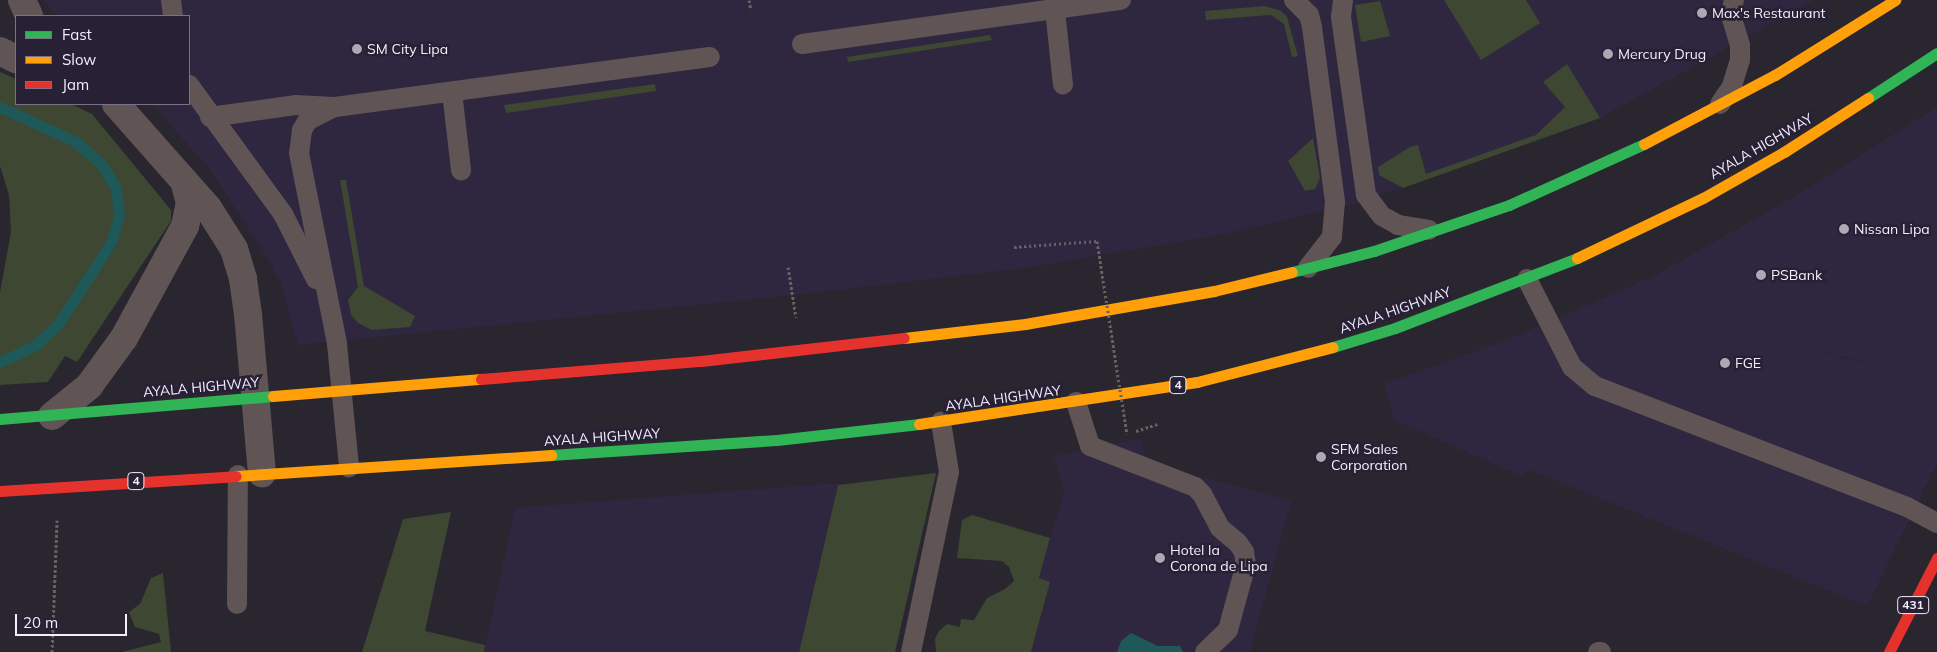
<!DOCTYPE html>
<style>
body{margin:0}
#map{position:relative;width:1937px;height:652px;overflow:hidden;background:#292630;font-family:Mulish,sans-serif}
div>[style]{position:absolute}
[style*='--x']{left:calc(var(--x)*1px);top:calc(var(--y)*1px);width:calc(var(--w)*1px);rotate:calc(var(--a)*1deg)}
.built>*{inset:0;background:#2f273f}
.green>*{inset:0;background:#3d4731}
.water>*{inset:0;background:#1e5859}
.stream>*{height:11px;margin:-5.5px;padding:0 5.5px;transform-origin:5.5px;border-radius:5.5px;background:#1e5859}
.path>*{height:3px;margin-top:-1.5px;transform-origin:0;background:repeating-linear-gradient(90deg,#686063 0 2.5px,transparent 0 5px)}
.lane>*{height:20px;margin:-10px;padding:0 10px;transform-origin:10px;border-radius:10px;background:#605455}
.street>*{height:28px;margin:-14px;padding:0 14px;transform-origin:14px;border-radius:14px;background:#605455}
.fast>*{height:11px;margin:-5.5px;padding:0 5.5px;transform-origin:5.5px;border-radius:5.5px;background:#30b455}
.slow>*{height:11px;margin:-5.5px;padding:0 5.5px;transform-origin:5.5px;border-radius:5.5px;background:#ff9f0a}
.jam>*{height:11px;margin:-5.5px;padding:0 5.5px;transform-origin:5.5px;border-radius:5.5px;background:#e5322d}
.path-bridge>*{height:3px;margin-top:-1.5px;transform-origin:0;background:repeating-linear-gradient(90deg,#686063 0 2.5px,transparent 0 5px)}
.dots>*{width:14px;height:14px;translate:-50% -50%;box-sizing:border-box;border:2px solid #282135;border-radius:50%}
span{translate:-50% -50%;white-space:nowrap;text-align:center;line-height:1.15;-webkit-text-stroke:5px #282135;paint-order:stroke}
.shield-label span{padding:1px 4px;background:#282135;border:1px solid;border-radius:4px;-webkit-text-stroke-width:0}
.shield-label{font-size:12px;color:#f2eefc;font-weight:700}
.poi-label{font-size:14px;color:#f2eefc}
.left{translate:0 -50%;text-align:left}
.street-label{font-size:14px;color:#f2eefc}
.legend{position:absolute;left:15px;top:15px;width:175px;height:90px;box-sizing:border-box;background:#282135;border:1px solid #797385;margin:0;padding:6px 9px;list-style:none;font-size:15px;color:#f2eefc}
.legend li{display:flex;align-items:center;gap:10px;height:25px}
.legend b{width:25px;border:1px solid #797385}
.scale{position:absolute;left:15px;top:614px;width:112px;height:22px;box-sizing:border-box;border:2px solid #f2eefc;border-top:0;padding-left:6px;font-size:15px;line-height:18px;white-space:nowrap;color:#f2eefc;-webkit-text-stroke:4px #282135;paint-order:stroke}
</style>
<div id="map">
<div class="built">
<div style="clip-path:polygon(43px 0,1814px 0,1600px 118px,1359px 202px,1220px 235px,1032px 267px,795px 295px,298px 345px,282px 287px,268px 259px,210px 169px,152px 104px,189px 104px,189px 16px,58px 16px)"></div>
<div style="clip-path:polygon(evenodd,1937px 107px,1937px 463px,1867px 606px,1527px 469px,1524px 477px,1394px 420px,1384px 384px,1507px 340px,1654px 276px,1799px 194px,1937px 107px,1772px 334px,1887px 370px,1847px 359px,1772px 334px)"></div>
<div style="clip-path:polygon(1140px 439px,1147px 461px,1154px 464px,1291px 501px,1250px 652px,1031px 652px,1050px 582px,1039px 578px,1064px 491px,1054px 456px)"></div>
<div style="clip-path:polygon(838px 483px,799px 652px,484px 652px,515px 508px)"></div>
</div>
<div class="green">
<div style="clip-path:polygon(1444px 0,1526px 0,1540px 23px,1481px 60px)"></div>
<div style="clip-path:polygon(1380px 1px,1390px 36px,1361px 42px,1355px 5px)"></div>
<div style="clip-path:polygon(1265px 6px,1281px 11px,1287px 17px,1298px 56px,1292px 57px,1284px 24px,1271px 15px,1206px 20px,1205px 11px)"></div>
<div style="clip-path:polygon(990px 35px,992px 40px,848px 62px,847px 57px)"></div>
<div style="clip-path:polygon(1567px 64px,1600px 118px,1403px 188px,1379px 175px,1378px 167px,1410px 147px,1418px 145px,1426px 174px,1536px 135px,1565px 107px,1543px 82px)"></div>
<div style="clip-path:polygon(0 72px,16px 79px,16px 104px,71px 104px,92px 114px,171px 210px,171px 221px,77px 362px,65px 356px,48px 382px,0 385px,0 292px,11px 232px,9px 195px,0 166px)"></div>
<div style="clip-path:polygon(655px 84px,656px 91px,506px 113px,504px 105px)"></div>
<div style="clip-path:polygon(1313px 138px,1320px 178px,1315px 189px,1305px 191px,1288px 161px)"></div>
<div style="clip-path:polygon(340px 180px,346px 180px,364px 286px,415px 316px,410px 327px,372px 330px,358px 323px,351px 315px,348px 300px,358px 287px)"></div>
<div style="clip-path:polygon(936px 473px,895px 652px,799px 652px,838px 485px)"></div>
<div style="clip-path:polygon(451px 512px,425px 631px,485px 645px,484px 652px,362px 652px,403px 519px)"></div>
<div style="clip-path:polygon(972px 515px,1050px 538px,1039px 578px,1050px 582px,1031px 652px,936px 652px,935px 639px,939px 631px,947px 624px,960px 627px,961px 619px,974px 620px,987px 598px,1005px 589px,1014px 581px,1009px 567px,1002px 561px,957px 558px,962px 520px)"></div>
<div style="clip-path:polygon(163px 573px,171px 652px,122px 652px,161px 642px,159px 634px,135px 627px,129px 612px,140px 604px,151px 578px)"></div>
</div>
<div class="water">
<div style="clip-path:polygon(1131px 633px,1158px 646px,1180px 646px,1183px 652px,1117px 652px,1121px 641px)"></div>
</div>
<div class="stream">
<div style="--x:0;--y:107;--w:84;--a:24.7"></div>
<div style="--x:76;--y:142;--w:33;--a:41"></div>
<div style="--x:101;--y:164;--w:28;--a:58"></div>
<div style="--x:116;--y:188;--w:28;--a:84"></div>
<div style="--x:119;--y:216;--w:27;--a:107"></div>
<div style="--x:111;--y:242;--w:96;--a:122.7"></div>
<div style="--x:59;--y:323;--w:32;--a:136"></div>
<div style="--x:36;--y:345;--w:40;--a:155"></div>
</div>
<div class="path">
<div style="--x:749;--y:0;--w:10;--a:79"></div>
<div style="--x:1014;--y:247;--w:83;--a:-4.1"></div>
<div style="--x:788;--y:267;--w:51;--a:80.9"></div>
<div style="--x:1136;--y:431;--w:23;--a:-18"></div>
<div style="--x:52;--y:652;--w:132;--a:-87.8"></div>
</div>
<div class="lane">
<div style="--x:171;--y:0;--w:16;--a:83"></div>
<div style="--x:1294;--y:0;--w:21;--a:45"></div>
<div style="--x:1309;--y:15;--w:12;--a:76"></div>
<div style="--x:1312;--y:27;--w:177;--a:82.5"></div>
<div style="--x:1335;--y:202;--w:35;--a:95"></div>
<div style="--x:1332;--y:237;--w:39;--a:128"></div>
<div style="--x:1343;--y:0;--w:17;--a:97"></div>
<div style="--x:1341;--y:17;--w:180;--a:82"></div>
<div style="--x:1366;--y:195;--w:26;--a:53"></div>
<div style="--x:1382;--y:216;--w:18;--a:29"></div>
<div style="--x:1398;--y:225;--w:31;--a:9"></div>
<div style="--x:1055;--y:10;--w:75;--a:83.9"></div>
<div style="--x:802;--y:44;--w:322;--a:-7.9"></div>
<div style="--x:189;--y:85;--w:160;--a:53.9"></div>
<div style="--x:283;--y:214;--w:73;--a:63.1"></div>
<div style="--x:452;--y:92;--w:79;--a:83.4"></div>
<div style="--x:1720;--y:104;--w:22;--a:-56"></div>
<div style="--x:1732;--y:86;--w:27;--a:-73"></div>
<div style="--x:1740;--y:60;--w:15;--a:-90"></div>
<div style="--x:1740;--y:45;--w:31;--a:-107"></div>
<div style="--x:1731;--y:15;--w:15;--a:-79"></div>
<div style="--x:332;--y:108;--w:27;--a:153"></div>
<div style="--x:308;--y:120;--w:12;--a:121"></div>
<div style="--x:302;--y:130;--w:23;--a:97"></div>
<div style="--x:299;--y:153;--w:195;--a:78.7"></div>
<div style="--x:337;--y:344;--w:124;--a:84.4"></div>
<div style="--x:210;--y:117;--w:86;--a:-8"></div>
<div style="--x:295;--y:105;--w:40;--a:2.9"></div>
<div style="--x:335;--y:107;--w:378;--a:-7.6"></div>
<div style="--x:1527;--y:279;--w:99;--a:62.9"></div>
<div style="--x:1572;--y:367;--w:30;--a:40"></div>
<div style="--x:1595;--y:386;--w:335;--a:21.2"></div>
<div style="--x:1907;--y:507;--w:34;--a:28"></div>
<div style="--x:1076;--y:402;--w:46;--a:72.3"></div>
<div style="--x:1090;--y:446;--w:113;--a:21.3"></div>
<div style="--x:1195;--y:487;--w:10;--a:45"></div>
<div style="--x:1202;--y:494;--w:38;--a:62"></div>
<div style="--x:1220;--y:528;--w:23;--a:40"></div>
<div style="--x:1238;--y:543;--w:11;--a:56"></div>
<div style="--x:1244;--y:552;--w:12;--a:81"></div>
<div style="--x:1246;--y:564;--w:68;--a:105.3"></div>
<div style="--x:1228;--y:630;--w:32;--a:136"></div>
<div style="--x:237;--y:604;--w:129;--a:-89.6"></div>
<div style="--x:911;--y:652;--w:184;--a:-78.1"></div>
<div style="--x:949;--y:472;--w:51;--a:-99.1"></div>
<div style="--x:1598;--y:652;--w:3;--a:0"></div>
</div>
<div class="street">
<div style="--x:22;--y:0;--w:17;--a:66"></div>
<div style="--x:0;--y:51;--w:18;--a:27"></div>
<div style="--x:116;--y:104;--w:139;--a:48.5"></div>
<div style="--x:208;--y:208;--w:49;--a:57.6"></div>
<div style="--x:234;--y:249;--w:31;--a:73"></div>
<div style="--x:243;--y:279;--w:35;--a:82"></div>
<div style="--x:248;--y:314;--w:160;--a:85"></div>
<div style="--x:52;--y:416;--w:48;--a:-39"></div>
<div style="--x:89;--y:386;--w:59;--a:-53.9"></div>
<div style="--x:124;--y:338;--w:128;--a:-61.4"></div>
<div style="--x:185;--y:226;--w:24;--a:-78"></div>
<div style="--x:190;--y:203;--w:20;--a:-105"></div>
</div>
<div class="fast">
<div style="--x:1868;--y:98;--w:82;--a:-33.1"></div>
<div style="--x:1292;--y:272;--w:85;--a:-14.4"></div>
<div style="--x:1374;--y:251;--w:143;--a:-18.8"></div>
<div style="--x:1509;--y:205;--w:148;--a:-24.3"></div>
<div style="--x:1333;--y:347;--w:65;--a:-17"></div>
<div style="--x:1395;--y:328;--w:195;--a:-21"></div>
<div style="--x:0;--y:419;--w:274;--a:-4.8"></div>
<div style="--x:551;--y:455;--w:226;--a:-3.8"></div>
<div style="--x:777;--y:440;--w:143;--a:-6.4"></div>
</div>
<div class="slow">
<div style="--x:1644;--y:144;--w:148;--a:-27.8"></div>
<div style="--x:1775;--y:75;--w:142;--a:-32"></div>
<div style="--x:1577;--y:258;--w:140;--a:-25.5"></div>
<div style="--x:1703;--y:198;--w:93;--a:-29.6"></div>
<div style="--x:1784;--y:152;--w:100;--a:-32.7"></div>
<div style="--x:904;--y:338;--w:122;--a:-6.6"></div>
<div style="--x:1025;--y:324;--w:192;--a:-9.9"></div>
<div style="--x:1214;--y:291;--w:80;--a:-13.7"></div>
<div style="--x:273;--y:396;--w:209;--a:-4.7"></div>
<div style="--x:919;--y:424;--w:281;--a:-8.6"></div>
<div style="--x:1197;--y:382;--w:140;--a:-14.4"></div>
<div style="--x:236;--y:476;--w:316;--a:-3.8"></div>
</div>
<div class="jam">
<div style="--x:481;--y:379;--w:221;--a:-4.7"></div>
<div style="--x:701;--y:361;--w:204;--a:-6.5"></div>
<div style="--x:0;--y:491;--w:236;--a:-3.6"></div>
<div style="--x:1889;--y:652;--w:106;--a:-62.9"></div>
</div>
<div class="path-bridge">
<div style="--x:1097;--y:241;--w:195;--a:81.2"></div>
</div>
<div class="dots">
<div style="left:1702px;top:13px;background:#aca8b5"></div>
<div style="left:357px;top:49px;background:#aca8b5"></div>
<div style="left:1608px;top:54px;background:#aca8b5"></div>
<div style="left:1844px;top:229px;background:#aca8b5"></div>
<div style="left:1761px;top:275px;background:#aca8b5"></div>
<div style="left:1725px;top:363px;background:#aca8b5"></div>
<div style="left:1321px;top:457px;background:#aca8b5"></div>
<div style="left:1160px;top:558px;background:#aca8b5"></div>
</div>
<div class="shield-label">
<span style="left:1178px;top:385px">4</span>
<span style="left:136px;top:481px">4</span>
<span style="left:1913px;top:605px">431</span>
</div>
<div class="poi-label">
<span class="left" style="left:1712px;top:13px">Max's Restaurant</span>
<span class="left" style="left:367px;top:49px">SM City Lipa</span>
<span class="left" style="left:1618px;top:54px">Mercury Drug</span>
<span class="left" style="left:1854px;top:229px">Nissan Lipa</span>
<span class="left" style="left:1771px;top:275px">PSBank</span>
<span class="left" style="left:1735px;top:363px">FGE</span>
<span class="left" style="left:1331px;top:457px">SFM Sales<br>Corporation</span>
<span class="left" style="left:1170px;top:558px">Hotel la<br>Corona de Lipa</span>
</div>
<div class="street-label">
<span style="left:1761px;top:146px;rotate:-30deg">AYALA HIGHWAY</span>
<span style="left:1395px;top:310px;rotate:-19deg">AYALA HIGHWAY</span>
<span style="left:201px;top:387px;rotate:-5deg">AYALA HIGHWAY</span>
<span style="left:1003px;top:398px;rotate:-8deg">AYALA HIGHWAY</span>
<span style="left:602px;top:437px;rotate:-4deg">AYALA HIGHWAY</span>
</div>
<ul class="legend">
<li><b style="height:6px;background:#30b455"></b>Fast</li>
<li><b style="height:6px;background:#ff9f0a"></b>Slow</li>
<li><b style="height:6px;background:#e5322d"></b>Jam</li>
</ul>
<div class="scale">20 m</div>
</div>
